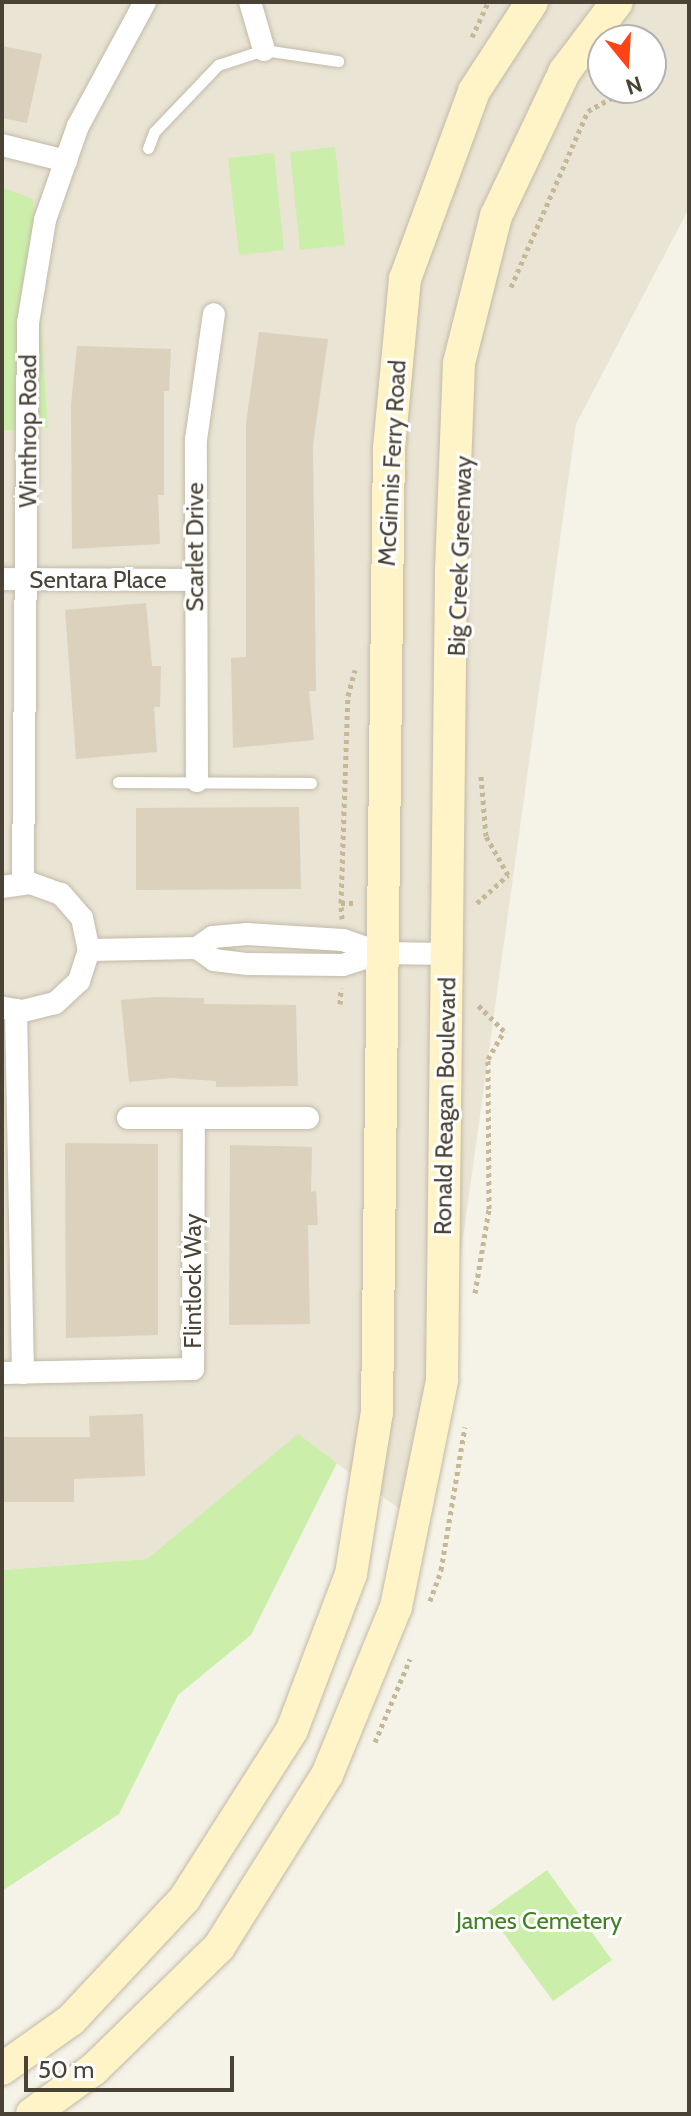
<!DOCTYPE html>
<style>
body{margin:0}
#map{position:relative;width:691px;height:2116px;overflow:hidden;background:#f5f2e7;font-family:Cabin,sans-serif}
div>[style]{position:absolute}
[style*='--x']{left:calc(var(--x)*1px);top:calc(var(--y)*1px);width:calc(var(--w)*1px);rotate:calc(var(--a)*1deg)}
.residential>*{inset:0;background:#eae4d4}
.green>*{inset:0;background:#cceeab}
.building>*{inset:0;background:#dbd1bd}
.path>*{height:5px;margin-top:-2.5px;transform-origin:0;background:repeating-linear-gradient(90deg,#c5b897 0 4px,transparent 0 8px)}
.roads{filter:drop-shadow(0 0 2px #c2baa8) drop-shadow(0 0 2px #c2baa8)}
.lane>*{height:11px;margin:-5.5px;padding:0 5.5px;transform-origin:5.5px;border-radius:5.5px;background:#fff}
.street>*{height:22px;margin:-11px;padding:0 11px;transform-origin:11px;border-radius:11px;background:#fff}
.secondary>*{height:32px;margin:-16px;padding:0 16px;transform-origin:16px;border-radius:16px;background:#fff4c7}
span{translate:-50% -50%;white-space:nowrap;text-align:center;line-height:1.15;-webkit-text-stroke:6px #fff;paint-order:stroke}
.street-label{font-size:24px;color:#494235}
.park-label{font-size:24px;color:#408220}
.frame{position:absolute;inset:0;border:4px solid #494235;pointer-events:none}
.north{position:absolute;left:587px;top:24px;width:80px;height:80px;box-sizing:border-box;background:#fff;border:2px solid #b6b3ae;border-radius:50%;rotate:162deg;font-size:22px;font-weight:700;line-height:32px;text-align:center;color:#494235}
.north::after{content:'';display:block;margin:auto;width:28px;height:36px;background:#ff4314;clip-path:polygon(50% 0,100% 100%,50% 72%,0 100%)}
.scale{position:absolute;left:24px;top:2056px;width:210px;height:36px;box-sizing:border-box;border:4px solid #494235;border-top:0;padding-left:10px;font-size:24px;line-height:28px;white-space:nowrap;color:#494235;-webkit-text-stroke:6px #fff;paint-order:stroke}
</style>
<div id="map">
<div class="residential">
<div style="clip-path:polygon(evenodd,2px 2px,689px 2px,689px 208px,576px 424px,423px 1526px,298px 1435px,147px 1559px,2px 1570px,2px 431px,48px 428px,33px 200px,2px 187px,2px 2px,603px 40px,651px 40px,651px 88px,603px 88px,603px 40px)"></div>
</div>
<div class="green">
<div style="clip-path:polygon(335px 147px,345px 245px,300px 250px,290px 152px)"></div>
<div style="clip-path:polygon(274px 153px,284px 250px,239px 255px,228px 158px)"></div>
<div style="clip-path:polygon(2px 187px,33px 199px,48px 428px,2px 431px)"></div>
<div style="clip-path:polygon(298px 1434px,337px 1463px,251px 1635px,178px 1695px,119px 1814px,2px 1891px,2px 1570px,147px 1559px)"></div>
<div style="clip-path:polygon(547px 1870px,612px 1960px,553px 2001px,488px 1912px)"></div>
</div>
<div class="building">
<div style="clip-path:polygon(2px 46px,42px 54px,27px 123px,2px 118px)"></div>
<div style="clip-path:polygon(259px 332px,328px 339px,313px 445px,316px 691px,309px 691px,314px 740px,233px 748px,231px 658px,246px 657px,246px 423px)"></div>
<div style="clip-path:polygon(77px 346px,171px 349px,169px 391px,164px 391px,164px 495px,158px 495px,160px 544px,72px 549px,71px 405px)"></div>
<div style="clip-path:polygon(146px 603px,152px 666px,161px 666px,160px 707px,154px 707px,157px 752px,76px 759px,65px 610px)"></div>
<div style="clip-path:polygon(299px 807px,301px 889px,136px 890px,136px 808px)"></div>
<div style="clip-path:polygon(154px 997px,204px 998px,204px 1004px,296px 1005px,298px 1086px,216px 1087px,216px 1081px,171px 1078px,129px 1082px,121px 1000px)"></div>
<div style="clip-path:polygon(65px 1143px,158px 1144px,158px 1335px,66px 1338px)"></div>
<div style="clip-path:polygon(230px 1145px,312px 1147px,311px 1192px,316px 1191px,318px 1225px,308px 1225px,310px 1324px,229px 1325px)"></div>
<div style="clip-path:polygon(143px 1414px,145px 1476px,74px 1479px,74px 1502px,2px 1502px,2px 1437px,90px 1437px,89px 1416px)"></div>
</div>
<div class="path">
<div style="--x:472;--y:37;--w:38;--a:-65"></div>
<div style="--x:511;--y:287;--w:192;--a:-66.4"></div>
<div style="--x:588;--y:111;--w:31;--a:-29"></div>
<div style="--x:615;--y:96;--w:8;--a:-104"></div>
<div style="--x:341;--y:903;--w:207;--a:-88.1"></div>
<div style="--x:348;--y:696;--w:27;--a:-75"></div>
<div style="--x:477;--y:903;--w:42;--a:-42.1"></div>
<div style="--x:508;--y:875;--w:45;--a:-119.4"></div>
<div style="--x:486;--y:836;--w:60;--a:-94.8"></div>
<div style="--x:342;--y:919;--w:16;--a:-94"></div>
<div style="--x:341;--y:903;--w:14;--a:0"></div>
<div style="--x:340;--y:1004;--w:16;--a:-86"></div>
<div style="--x:475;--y:1293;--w:85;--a:-80.5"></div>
<div style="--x:489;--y:1209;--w:150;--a:-90.4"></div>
<div style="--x:488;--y:1059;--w:32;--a:-60"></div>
<div style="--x:504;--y:1031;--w:38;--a:-135"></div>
<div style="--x:430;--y:1601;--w:33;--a:-70"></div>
<div style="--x:441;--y:1570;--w:145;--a:-80.5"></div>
<div style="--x:375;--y:1742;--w:90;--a:-67.1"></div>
</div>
<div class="roads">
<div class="lane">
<div style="--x:148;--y:148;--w:17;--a:-69"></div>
<div style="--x:154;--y:132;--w:93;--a:-46.3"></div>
<div style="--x:218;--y:65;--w:48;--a:-18.1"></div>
<div style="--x:264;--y:50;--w:75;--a:8.5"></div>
<div style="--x:118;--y:782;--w:193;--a:0.3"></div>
</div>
<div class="street">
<div style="--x:250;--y:2;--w:50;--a:73.7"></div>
<div style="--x:2;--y:145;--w:66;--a:14"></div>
<div style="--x:2;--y:579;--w:192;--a:0.3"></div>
<div style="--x:197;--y:781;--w:341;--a:-90.2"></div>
<div style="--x:196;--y:440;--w:127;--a:-81.9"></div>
<div style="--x:23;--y:883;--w:560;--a:-89.49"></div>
<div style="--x:28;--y:323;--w:104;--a:-80.6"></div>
<div style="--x:45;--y:220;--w:100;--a:-70.7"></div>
<div style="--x:78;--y:126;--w:141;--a:-61.6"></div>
<div style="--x:2;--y:887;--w:28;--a:-8"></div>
<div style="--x:30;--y:883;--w:33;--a:20"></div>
<div style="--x:61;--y:894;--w:32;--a:49"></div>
<div style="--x:82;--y:918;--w:33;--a:78"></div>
<div style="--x:89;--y:950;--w:33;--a:108"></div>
<div style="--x:79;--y:981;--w:33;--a:137"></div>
<div style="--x:55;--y:1003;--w:33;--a:166"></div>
<div style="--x:23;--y:1011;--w:20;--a:-171"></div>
<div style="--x:197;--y:948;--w:21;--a:35"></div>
<div style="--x:214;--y:960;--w:34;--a:7"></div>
<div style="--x:248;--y:964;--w:95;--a:0.6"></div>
<div style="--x:343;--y:965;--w:39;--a:-18"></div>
<div style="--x:380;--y:953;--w:67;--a:0.9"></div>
<div style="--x:89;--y:950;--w:108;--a:-1.1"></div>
<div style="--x:197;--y:948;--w:19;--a:-35"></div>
<div style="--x:213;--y:937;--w:34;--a:-5"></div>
<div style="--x:247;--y:934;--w:96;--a:3.6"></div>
<div style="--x:343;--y:940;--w:39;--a:19"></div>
<div style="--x:16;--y:1010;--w:363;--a:88.9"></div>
<div style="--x:128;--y:1118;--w:180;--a:0"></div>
<div style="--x:2;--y:1373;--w:191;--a:-1.2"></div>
<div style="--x:193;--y:1369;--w:251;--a:-89.8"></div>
</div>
<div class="secondary">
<div style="--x:2;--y:2069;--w:85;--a:-35.4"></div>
<div style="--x:71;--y:2020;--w:167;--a:-46.9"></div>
<div style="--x:185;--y:1898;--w:199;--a:-57.5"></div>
<div style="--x:292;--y:1730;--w:167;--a:-69.3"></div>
<div style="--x:351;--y:1574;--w:164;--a:-80.9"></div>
<div style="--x:377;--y:1412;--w:964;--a:-89.29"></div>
<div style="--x:389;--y:448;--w:170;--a:-84.6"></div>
<div style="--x:405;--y:279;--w:200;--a:-69.8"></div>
<div style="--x:474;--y:91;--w:106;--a:-56.9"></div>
<div style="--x:32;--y:2114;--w:77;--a:-36"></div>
<div style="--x:94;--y:2069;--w:175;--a:-44.3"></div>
<div style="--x:219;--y:1947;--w:203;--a:-57.9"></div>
<div style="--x:327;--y:1775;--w:182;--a:-67.7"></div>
<div style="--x:396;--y:1607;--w:232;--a:-78.5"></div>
<div style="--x:442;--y:1380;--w:809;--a:-89.36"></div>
<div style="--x:451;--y:571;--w:208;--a:-87.8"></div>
<div style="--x:459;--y:363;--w:152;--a:-75.9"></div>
<div style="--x:496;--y:216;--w:161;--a:-64.6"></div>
<div style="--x:565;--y:71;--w:86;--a:-53"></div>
</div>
</div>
<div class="street-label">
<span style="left:28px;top:431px;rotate:-90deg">Winthrop Road</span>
<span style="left:392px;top:463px;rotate:-87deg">McGinnis Ferry Road</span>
<span style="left:195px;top:547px;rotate:-90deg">Scarlet Drive</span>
<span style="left:460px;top:556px;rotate:-88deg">Big Creek Greenway</span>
<span style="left:98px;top:580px">Sentara Place</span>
<span style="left:445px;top:1106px;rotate:-89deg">Ronald Reagan Boulevard</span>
<span style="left:193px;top:1281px;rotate:-90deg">Flintlock Way</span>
</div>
<div class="park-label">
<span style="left:539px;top:1921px">James Cemetery</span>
</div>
<div class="frame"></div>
<div class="north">N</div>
<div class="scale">50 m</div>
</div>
